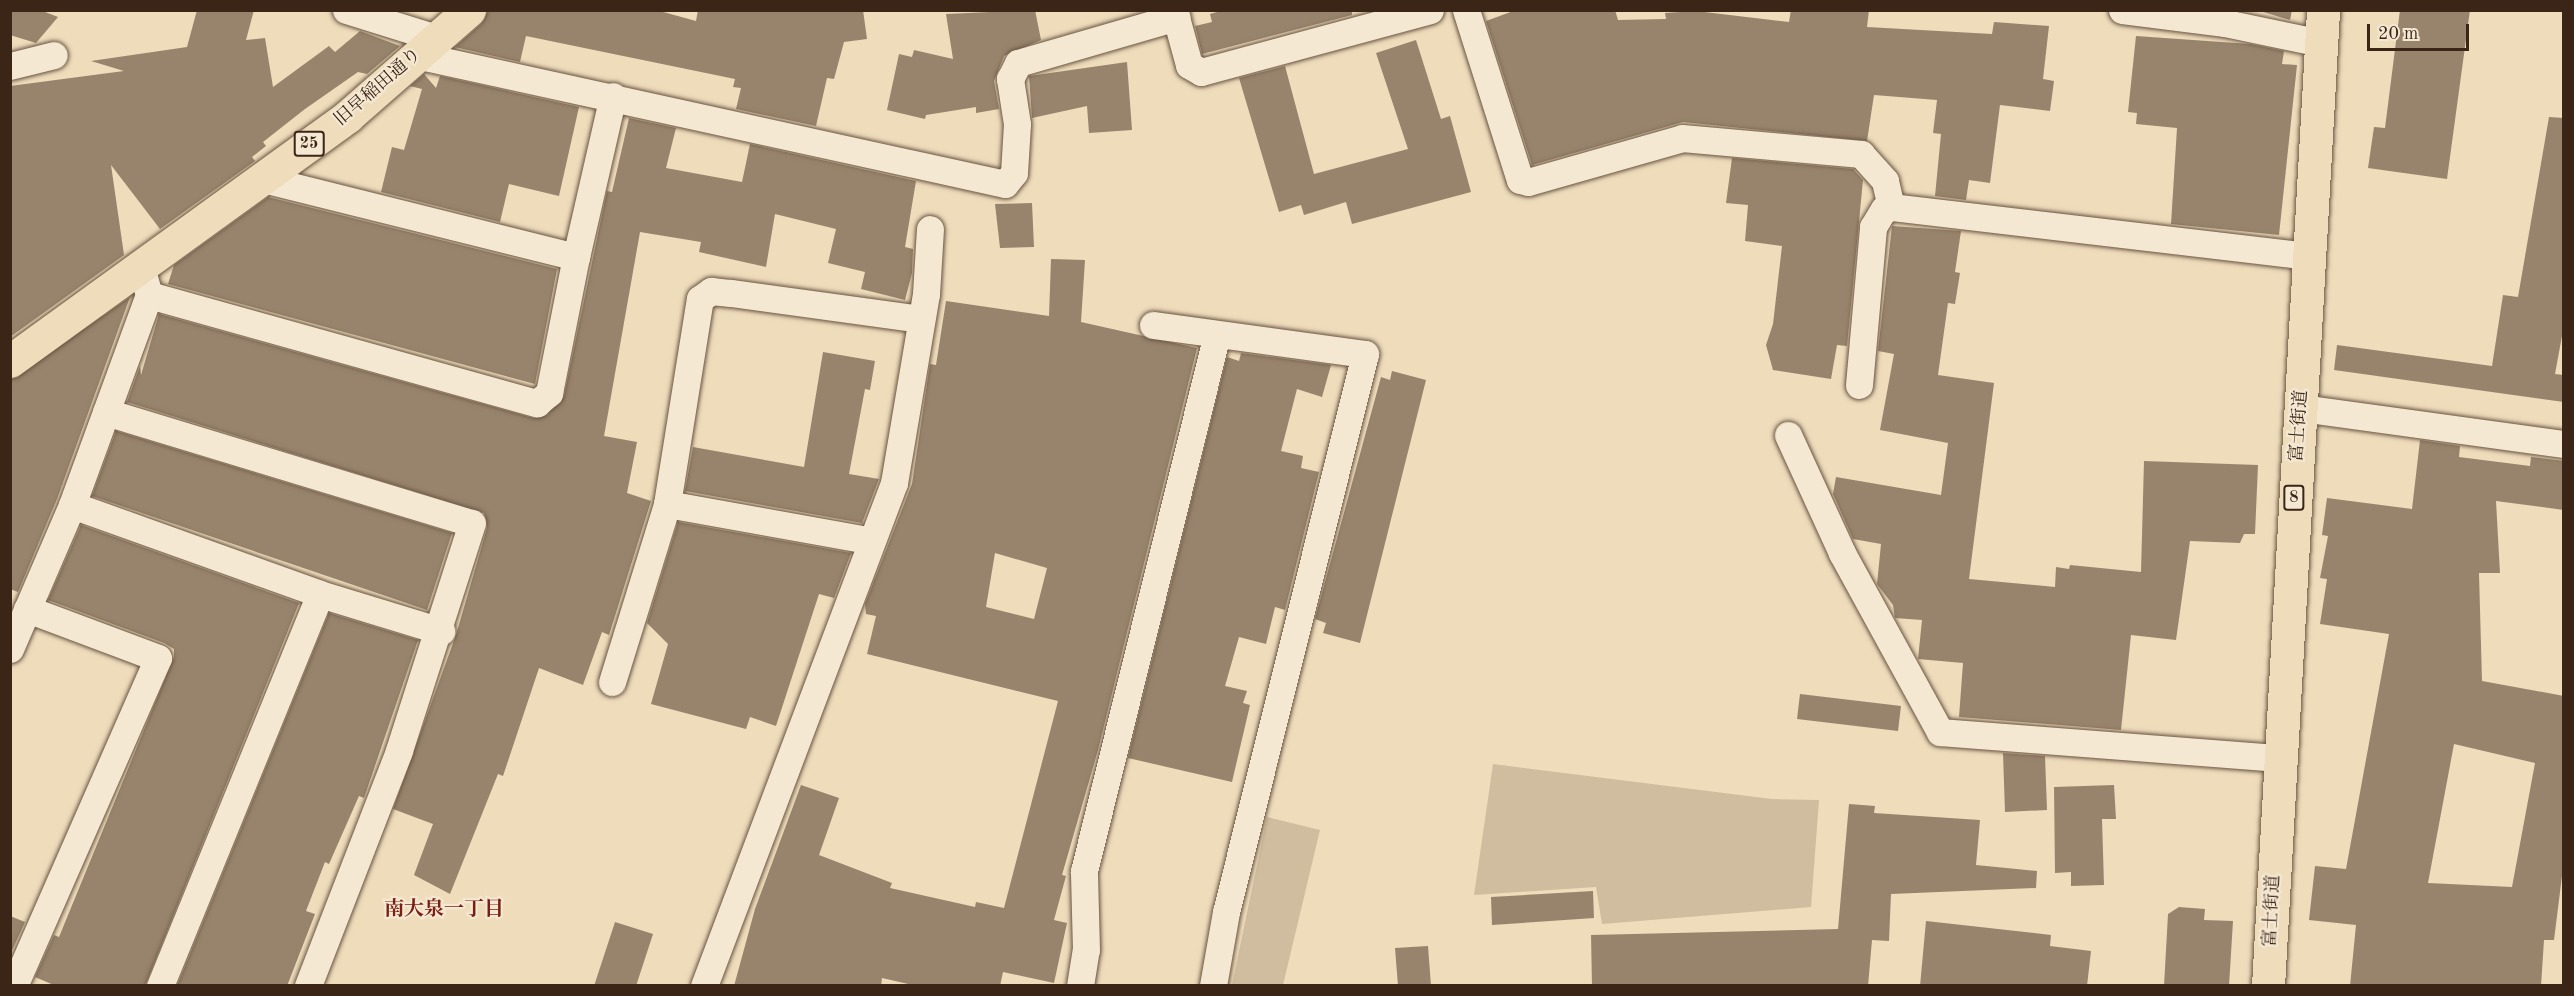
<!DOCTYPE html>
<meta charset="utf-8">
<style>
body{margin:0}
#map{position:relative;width:2574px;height:996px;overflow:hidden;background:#eedcbb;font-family:"Old Standard TT","Noto Serif JP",serif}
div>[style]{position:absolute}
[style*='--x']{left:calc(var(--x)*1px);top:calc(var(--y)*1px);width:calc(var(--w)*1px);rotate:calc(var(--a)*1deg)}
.green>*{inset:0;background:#d0bd9f}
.building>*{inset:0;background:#98846c}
.roads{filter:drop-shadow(0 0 2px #685340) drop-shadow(0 0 2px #685340)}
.street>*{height:27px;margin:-13.5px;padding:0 13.5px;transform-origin:13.5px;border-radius:13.5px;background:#f4e8d3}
.primary>*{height:33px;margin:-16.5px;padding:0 16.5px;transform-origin:16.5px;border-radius:16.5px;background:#eedcbb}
span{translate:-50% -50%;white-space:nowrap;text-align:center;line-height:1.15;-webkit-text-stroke:4.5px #f4e8d3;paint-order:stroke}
.shield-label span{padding:2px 4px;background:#f4e8d3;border:2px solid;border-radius:4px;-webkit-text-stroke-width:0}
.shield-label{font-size:16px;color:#3b2517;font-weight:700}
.street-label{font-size:18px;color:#3b2517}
.neighbourhood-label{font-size:20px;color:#7a1f14;font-weight:700}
.frame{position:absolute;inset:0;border:12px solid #3b2517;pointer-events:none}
.scale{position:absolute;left:2367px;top:24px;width:102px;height:27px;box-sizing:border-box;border:3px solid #3b2517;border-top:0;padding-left:8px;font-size:18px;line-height:21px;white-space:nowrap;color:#3b2517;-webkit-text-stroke:4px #f4e8d3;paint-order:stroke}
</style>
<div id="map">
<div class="green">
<div style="clip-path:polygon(1493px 764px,1772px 799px,1819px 800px,1811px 907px,1602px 924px,1596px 887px,1474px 895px)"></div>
<div style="clip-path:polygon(1267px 817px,1320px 830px,1283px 985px,1232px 985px)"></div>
</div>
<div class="building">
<div style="clip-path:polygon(10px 10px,40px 10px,58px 17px,36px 43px,10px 35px)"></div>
<div style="clip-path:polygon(197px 10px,254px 10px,246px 40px,265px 38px,273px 87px,329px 46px,335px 52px,360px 31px,400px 46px,367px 74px,358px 72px,305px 109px,263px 142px,266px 146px,252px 157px,255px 161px,160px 229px,111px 165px,124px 255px,10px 337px,10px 86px,124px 71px,91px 61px,187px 47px)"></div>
<div style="clip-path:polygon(487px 10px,656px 10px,696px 21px,698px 10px,863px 10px,867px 39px,844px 42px,834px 79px,827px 78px,816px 126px,736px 109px,741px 88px,733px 87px,735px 79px,526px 36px,520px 62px,455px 47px,481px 24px)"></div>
<div style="clip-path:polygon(1035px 10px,1041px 40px,1004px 56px,994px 81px,999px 109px,976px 113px,976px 107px,926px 115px,925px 119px,887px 110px,899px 54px,912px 57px,914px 50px,953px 59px,946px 14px)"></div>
<div style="clip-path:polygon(1224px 10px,1352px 10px,1352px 15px,1202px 54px,1195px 26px,1212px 22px,1210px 14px)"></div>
<div style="clip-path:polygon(1516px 10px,1615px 10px,1618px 20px,1666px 19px,1665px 13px,1696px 11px,1789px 22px,1791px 10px,1869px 10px,1867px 27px,1992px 34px,1994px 22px,2049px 26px,2043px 79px,2054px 81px,2050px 111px,2000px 105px,1990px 183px,1969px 180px,1966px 200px,1935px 196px,1941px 134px,1933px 133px,1937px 100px,1874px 95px,1867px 141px,1683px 122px,1532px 165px,1486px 21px)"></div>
<div style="clip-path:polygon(2257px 10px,2292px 10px,2290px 20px)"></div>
<div style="clip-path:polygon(2400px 10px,2470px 10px,2447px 179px,2368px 168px,2374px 127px,2385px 128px)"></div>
<div style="clip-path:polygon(2136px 36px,2250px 44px,2284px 51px,2282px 64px,2297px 65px,2279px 235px,2171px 224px,2177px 128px,2136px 124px,2137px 113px,2128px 112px)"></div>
<div style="clip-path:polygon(1416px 40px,1441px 119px,1450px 116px,1471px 192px,1352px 224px,1346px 202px,1304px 215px,1301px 205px,1279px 212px,1239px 78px,1285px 66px,1314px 174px,1408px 149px,1376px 53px)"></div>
<div style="clip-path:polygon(1127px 62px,1132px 130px,1089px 133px,1087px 106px,1032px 118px,1029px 76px)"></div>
<div style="clip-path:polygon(424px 74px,436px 88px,440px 76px,579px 107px,559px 196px,509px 184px,500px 222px,381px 192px,392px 147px,404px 150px,422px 89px,410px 86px)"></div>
<div style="clip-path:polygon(2549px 117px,2564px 118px,2564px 325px,2555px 374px,2564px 375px,2564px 402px,2334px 370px,2337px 345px,2492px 366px,2503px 295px,2518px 297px)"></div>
<div style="clip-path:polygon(629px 118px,676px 128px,666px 168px,742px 182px,750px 144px,916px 181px,905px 247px,913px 249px,912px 273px,905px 300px,861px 289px,865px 272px,828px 263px,836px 229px,775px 214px,766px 267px,699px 252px,701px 242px,640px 232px,604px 436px,637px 442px,627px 493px,651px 501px,609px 635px,602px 632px,583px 685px,539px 668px,503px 776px,498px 774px,450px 894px,414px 875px,433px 824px,393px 809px,456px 635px,487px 528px,484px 513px,127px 402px,140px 366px,141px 375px,159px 314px,533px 418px,547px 415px,564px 396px,607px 191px,612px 192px)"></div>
<div style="clip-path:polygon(1732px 158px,1853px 169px,1863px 180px,1847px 346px,1837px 345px,1831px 379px,1773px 370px,1766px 345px,1773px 324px,1782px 246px,1745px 241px,1748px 205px,1726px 203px)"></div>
<div style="clip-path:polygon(268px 197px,557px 269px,535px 384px,168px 284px,174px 265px)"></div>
<div style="clip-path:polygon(1032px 203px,1034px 247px,1000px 248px,995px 204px)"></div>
<div style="clip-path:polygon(1892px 226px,1961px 231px,1955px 272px,1960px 273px,1955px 304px,1948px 303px,1938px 375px,1994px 383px,1969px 579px,2055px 587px,2056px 567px,2069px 569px,2070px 565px,2141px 572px,2144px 461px,2258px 465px,2255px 534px,2244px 534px,2240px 543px,2190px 541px,2176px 640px,2131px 635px,2121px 730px,1959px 717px,1963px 663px,1918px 659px,1922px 620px,1895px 618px,1893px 605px,1877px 584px,1881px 544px,1853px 539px,1833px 494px,1836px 477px,1941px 495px,1948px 443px,1880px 430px,1894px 354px,1878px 351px)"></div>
<div style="clip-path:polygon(evenodd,1051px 259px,1085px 260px,1081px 322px,1197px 348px,1098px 750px,1062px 875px,1066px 876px,1054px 920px,1067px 923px,1054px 983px,1003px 972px,1000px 986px,917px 986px,882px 978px,881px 986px,734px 986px,755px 909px,801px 785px,839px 798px,819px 855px,892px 883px,890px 888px,975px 907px,976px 902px,1004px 908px,1058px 701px,867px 654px,876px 616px,866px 614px,865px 604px,912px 484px,930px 364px,936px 365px,946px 301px,1049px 316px,1051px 259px,995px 553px,1047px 568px,1034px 619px,986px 607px,995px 553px)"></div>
<div style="clip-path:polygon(130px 297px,57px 499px,18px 592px,10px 589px,10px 380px)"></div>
<div style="clip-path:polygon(823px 352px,875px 361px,870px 390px,865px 389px,849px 474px,879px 479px,862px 523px,685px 491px,693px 447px,804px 467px)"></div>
<div style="clip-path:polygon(1241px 353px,1331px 365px,1322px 397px,1297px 389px,1281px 451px,1303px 456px,1301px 468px,1319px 472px,1285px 610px,1275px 607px,1266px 644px,1239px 637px,1225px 686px,1247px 691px,1243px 703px,1250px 705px,1232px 782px,1128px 758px,1227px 357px,1239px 361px)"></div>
<div style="clip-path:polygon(1392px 371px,1426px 380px,1360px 643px,1323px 633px,1326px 623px,1315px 619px,1381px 377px,1390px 380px)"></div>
<div style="clip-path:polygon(116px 431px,452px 533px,427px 610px,92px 496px)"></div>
<div style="clip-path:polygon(evenodd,2420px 440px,2460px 446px,2459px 457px,2530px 466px,2531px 457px,2564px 461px,2564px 510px,2496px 501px,2500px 573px,2479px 573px,2482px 681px,2564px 696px,2564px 860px,2554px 940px,2544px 940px,2541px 986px,2350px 986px,2356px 925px,2309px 920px,2315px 866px,2346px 869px,2389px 634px,2320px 624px,2327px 579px,2320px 578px,2328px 536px,2322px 535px,2327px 498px,2412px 509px,2420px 440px,2454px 744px,2535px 763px,2512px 887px,2428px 883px,2454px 744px)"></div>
<div style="clip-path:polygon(678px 522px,851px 553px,834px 598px,819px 594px,776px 726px,750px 717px,746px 729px,651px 704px,668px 644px,647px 623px)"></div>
<div style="clip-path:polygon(81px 525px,299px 603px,145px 986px,56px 986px,35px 977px,54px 935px,59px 937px,174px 657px,174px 649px,164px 643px,48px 600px)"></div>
<div style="clip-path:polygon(329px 613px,418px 640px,364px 798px,359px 796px,329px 864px,325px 862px,306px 911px,315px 914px,287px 986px,177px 986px)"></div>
<div style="clip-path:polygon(1800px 694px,1901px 706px,1898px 731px,1797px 719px)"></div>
<div style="clip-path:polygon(2003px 753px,2045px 756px,2047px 810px,2005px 812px)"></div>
<div style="clip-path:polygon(2114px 785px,2116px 819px,2102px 819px,2104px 885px,2071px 886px,2071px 872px,2055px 873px,2054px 787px)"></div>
<div style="clip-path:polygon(1849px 804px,1875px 806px,1874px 813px,1980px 820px,1976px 865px,2037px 871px,2036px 888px,1891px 894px,1889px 941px,1872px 940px,1868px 986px,1592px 986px,1591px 935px,1838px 929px)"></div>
<div style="clip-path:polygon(1593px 891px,1594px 918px,1492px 925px,1491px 897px)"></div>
<div style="clip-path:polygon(2179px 907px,2205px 909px,2204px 920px,2233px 921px,2229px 986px,2164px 986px,2168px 914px)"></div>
<div style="clip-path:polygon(10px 916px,25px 922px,10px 955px)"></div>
<div style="clip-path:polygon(1926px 921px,2051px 935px,2050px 946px,2091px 951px,2087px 986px,1920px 986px)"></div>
<div style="clip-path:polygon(615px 922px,653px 934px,636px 986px,594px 986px)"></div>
<div style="clip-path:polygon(1428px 946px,1431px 986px,1398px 986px,1395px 948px)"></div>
</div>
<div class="roads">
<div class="street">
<div style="--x:346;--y:10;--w:94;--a:17.3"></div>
<div style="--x:1174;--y:10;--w:57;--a:74.7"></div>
<div style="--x:1189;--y:65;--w:14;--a:30"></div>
<div style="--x:1201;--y:72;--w:237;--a:-15.1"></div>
<div style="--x:1466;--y:10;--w:178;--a:72.4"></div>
<div style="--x:1520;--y:180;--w:8;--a:14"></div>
<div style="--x:1528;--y:182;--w:160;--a:-15.9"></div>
<div style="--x:1682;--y:138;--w:180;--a:5.1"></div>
<div style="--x:1861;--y:154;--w:36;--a:48"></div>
<div style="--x:1885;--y:181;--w:27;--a:77"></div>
<div style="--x:1891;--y:207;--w:421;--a:6.7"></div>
<div style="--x:2122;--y:10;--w:104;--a:7.2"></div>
<div style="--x:2225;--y:23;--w:98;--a:11.8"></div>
<div style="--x:416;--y:55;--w:603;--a:12.35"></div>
<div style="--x:1005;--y:184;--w:14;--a:-51"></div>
<div style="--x:1014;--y:173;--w:49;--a:-86.5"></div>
<div style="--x:1017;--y:124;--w:46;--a:-98.8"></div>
<div style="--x:1010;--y:79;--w:18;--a:-63"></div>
<div style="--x:1018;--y:63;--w:165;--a:-16.2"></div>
<div style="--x:10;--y:66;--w:45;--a:-14"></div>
<div style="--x:576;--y:257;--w:165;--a:-77.1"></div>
<div style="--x:149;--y:295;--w:403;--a:15.6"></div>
<div style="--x:537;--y:403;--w:16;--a:-40"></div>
<div style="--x:549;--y:393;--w:139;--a:-78.8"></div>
<div style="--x:576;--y:257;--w:324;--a:-166"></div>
<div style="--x:1153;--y:325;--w:214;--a:7.8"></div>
<div style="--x:1365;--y:354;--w:575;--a:103.99"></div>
<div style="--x:1226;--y:912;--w:75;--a:100"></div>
<div style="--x:1859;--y:385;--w:159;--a:-84.9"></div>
<div style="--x:1873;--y:227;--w:21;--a:-59"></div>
<div style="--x:1884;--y:209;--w:7;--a:-16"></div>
<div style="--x:2301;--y:408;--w:265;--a:7.8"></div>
<div style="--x:106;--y:412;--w:382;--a:16.9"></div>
<div style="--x:472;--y:523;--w:239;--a:107.8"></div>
<div style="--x:399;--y:751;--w:252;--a:111.2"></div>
<div style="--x:1788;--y:435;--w:130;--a:65.4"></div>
<div style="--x:1842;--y:553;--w:204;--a:61.3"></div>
<div style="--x:1940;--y:732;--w:340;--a:4.4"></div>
<div style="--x:667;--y:504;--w:208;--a:-80.9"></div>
<div style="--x:700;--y:299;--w:14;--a:-36"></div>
<div style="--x:711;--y:291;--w:20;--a:6"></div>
<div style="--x:731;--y:293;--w:192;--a:7.8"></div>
<div style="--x:72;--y:505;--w:263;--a:19.7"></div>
<div style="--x:320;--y:594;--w:127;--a:17"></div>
<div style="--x:10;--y:649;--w:157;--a:-66.7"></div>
<div style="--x:72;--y:505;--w:224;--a:-69.9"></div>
<div style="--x:149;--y:295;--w:18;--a:-106"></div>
<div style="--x:612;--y:682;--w:186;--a:-72.8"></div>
<div style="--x:667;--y:504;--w:208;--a:10.2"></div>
<div style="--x:14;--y:986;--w:358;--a:-66.3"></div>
<div style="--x:158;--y:658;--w:140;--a:-159.5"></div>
<div style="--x:160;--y:986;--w:423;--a:-67.8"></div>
<div style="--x:704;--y:986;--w:538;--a:-69.31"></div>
<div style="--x:894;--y:483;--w:192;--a:-80.4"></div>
<div style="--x:926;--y:294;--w:65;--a:-86.5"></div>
<div style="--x:1080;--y:986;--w:36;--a:-81"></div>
<div style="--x:1086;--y:950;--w:79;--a:-91.5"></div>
<div style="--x:1084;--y:871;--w:553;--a:-76.09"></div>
</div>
<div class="primary">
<div style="--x:10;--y:361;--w:417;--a:-35.9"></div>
<div style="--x:348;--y:116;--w:161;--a:-41.2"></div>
<div style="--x:2268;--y:986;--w:978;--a:-86.77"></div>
</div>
</div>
<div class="shield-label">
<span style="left:309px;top:144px">25</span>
<span style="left:2294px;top:498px">8</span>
</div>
<div class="street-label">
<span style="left:378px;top:87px;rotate:-41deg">旧早稲田通り</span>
<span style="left:2299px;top:426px;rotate:-86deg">富士街道</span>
<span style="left:2272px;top:911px;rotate:-87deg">富士街道</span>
</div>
<div class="neighbourhood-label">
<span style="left:444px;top:910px">南大泉一丁目</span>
</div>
<div class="frame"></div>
<div class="scale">20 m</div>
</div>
